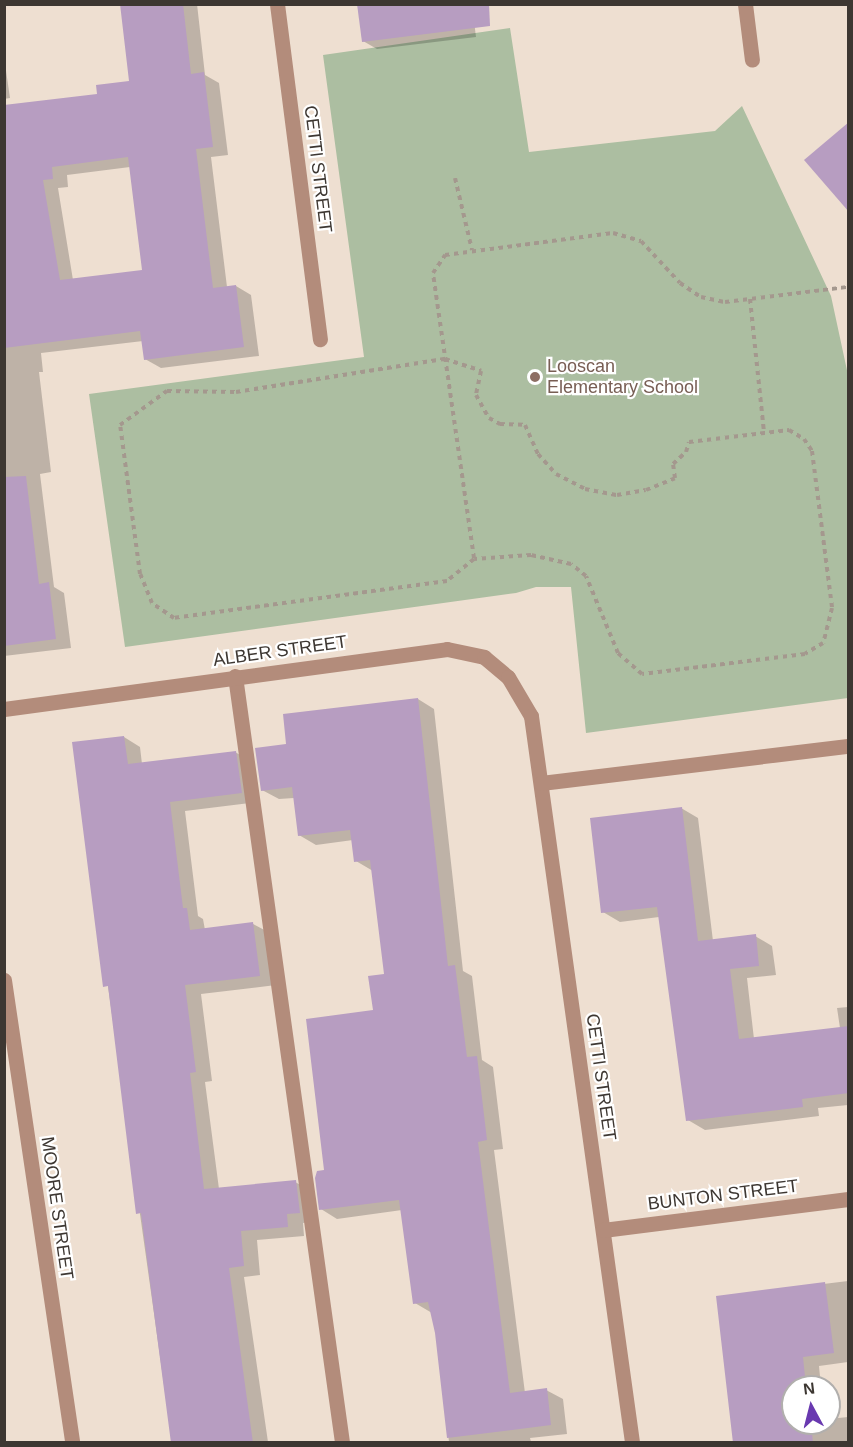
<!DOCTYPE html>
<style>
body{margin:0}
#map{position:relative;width:853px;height:1447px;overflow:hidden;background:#eedfd1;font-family:Helvetica,sans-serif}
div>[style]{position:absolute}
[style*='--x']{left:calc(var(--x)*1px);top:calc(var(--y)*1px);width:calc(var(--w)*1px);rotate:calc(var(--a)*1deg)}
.green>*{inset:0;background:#acbea1}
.shadow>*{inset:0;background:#0003}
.building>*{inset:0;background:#b79dc1}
.path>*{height:4px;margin-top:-2px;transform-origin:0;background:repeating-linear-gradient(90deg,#a4988e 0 4.5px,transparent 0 9px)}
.minor>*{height:15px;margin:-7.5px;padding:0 7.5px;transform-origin:7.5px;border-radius:7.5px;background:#b38c7b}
.dots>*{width:16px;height:16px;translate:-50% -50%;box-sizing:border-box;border:3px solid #fff;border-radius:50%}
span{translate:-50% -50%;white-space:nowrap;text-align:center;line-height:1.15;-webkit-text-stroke:4.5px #fff;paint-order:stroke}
.street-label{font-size:18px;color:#3d3732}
.education-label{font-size:18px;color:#785e54}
.left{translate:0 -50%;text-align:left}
.frame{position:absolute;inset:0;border:6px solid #3d3732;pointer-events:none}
.north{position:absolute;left:781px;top:1375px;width:60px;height:60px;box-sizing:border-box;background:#fff;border:2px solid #b1afad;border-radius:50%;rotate:353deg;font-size:16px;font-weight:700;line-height:24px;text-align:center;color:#3d3732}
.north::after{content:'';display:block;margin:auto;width:21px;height:27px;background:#6939b0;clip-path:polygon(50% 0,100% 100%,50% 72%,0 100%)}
</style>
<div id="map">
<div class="green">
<div style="clip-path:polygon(510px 28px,529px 152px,715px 131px,742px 106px,831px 296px,848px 375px,848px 698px,586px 733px,571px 587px,536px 587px,516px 593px,125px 647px,89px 394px,364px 357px,323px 55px)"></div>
</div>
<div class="shadow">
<div style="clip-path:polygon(evenodd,121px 4px,197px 4px,205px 75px,219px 83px,228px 155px,211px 157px,227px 287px,236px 286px,251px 295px,259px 356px,161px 368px,145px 359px,143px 341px,41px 353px,43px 372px,39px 372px,51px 472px,40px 474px,54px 587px,64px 593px,71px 648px,4px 656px,4px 223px,99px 95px,131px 83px,121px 4px,130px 167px,143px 272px,73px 280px,58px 188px,68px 187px,67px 175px,130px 167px)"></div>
<div style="clip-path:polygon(472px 4px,476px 37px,377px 49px,363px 41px)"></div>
<div style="clip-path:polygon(4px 57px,10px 98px,4px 99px)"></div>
<div style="clip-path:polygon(418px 699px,434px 709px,463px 971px,472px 976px,482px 1060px,493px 1067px,503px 1149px,494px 1150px,525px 1393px,546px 1390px,563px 1399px,567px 1434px,530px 1438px,531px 1442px,449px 1442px,436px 1333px,432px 1313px,415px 1303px,402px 1210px,337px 1219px,321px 1209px,326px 1171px,386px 975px,373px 871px,356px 861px,353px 840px,316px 845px,299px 835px,294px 798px,279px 799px,262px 790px,288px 746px)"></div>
<div style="clip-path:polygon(124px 737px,140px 747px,142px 764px,235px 752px,252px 762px,257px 802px,185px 811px,198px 916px,203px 919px,205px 930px,253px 924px,270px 933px,276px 985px,201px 994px,212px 1081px,205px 1082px,219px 1189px,295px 1182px,312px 1191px,316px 1221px,303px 1223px,304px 1236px,257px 1240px,260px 1275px,244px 1277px,268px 1442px,172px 1442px,74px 744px)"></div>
<div style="clip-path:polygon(681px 808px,698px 818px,713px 941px,755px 936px,772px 946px,776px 975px,747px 978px,754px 1039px,840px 1028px,837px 1008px,848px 1007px,848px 1105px,818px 1108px,819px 1116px,705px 1130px,688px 1120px,659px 917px,620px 922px,603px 912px)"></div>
<div style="clip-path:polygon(848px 1281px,848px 1362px,819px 1366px,821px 1387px,793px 1387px,793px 1423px,829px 1423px,829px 1419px,848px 1417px,848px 1442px,734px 1442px,717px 1297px)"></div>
</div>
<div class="building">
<div style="clip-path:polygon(evenodd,120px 4px,183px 4px,191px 74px,204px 72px,213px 147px,196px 149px,213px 288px,236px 285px,244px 347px,144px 360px,140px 331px,4px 348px,4px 105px,97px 94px,96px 85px,129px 81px,120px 4px,128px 157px,142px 270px,60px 280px,43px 180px,53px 179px,52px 167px,128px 157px)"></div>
<div style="clip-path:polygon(357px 4px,489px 4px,490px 26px,362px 42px)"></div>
<div style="clip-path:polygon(849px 122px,849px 212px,804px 160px)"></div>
<div style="clip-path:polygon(26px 476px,39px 584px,49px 582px,56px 639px,4px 646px,4px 477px)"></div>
<div style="clip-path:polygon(418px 698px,448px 966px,455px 965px,467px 1057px,477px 1056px,487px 1140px,478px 1142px,510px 1393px,547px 1388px,551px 1425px,447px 1438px,435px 1333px,428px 1302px,413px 1304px,399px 1200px,319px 1210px,315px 1178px,317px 1171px,324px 1170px,306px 1019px,373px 1010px,368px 976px,384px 974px,370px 860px,354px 862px,350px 830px,298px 836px,292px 787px,261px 791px,255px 748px,286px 744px,283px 714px)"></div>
<div style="clip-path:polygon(124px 736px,128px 764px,236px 751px,242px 793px,170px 802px,183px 908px,187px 908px,190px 930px,253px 922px,260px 976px,185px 985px,196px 1072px,190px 1073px,204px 1189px,296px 1180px,300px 1213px,287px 1214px,288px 1227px,241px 1231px,244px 1266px,229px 1268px,253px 1443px,171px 1443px,141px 1213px,136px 1214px,108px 986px,103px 987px,72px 742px)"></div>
<div style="clip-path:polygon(682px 807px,698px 941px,756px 934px,759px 966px,730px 969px,739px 1039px,849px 1026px,849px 1093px,802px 1099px,803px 1107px,686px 1121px,657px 907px,601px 913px,590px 818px)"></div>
<div style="clip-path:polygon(825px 1282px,834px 1353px,803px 1357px,806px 1387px,793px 1387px,793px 1423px,811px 1423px,813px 1443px,733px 1443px,716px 1296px)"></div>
</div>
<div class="path">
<div style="--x:455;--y:178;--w:74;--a:76.7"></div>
<div style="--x:750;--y:299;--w:134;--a:84"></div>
<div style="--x:445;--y:359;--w:38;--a:18"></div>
<div style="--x:481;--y:371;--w:25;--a:102"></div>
<div style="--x:476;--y:395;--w:26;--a:61"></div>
<div style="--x:489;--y:418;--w:13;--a:29"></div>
<div style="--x:500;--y:424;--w:25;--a:2"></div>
<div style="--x:525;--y:425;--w:32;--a:66"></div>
<div style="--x:538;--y:454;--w:27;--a:48"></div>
<div style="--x:556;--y:474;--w:33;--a:27"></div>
<div style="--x:585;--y:489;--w:33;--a:11"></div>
<div style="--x:617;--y:495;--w:29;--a:-10"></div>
<div style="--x:646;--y:490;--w:31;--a:-22"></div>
<div style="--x:675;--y:478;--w:14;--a:-98"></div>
<div style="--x:673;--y:464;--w:18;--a:-43"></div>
<div style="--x:686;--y:452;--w:10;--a:-73"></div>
<div style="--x:689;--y:442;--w:101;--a:-6.8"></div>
<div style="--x:789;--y:430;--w:17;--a:31"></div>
<div style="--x:804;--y:439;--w:14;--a:56"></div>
<div style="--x:812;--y:451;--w:158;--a:82.7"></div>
<div style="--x:832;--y:608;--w:36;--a:104"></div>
<div style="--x:823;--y:643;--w:21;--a:149"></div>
<div style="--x:805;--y:654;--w:164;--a:173"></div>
<div style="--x:642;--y:674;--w:32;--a:-139"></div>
<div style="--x:618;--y:653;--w:83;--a:-112.6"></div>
<div style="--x:586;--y:576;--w:19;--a:-141"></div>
<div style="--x:571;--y:564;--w:41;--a:-167.3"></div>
<div style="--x:531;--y:555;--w:57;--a:176"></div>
<div style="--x:474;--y:559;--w:35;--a:141"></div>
<div style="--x:447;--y:581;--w:275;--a:172.3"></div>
<div style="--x:174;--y:618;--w:27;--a:-146"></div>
<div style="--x:152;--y:603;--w:31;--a:-112"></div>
<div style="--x:140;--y:574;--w:150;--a:-97.6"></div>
<div style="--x:120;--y:425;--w:58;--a:-35.9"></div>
<div style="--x:167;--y:391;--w:69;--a:0.8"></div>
<div style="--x:236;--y:392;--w:212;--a:-9"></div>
<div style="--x:474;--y:558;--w:288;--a:-98.2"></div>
<div style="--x:433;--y:273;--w:22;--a:-56"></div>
<div style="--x:445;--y:255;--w:169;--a:-7.5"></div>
<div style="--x:613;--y:233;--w:29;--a:16"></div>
<div style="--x:641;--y:241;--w:57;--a:47.1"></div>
<div style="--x:680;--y:283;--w:25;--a:34"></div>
<div style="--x:701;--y:297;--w:25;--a:12"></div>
<div style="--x:725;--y:302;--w:124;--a:-7"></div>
</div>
<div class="minor">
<div style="--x:277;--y:4;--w:338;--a:82.7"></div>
<div style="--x:745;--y:4;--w:56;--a:82.9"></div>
<div style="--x:235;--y:676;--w:773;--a:82.05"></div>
<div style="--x:4;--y:709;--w:447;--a:-7.7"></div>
<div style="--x:447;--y:649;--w:38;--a:12"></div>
<div style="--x:484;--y:657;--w:31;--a:40"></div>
<div style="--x:508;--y:677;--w:45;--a:59.5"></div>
<div style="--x:531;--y:716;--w:733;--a:82.08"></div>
<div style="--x:541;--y:783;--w:309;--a:-6.9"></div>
<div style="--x:4;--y:980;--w:467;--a:81.6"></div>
<div style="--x:603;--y:1230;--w:247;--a:-7.2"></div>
</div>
<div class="dots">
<div style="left:535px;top:377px;background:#8d6e63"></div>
</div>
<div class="street-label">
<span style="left:318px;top:169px;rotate:83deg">CETTI STREET</span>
<span style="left:280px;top:651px;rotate:-8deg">ALBER STREET</span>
<span style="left:601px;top:1077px;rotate:82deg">CETTI STREET</span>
<span style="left:723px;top:1195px;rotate:-7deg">BUNTON STREET</span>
<span style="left:57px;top:1208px;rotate:82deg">MOORE STREET</span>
</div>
<div class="education-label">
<span class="left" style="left:547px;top:377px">Looscan<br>Elementary School</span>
</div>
<div class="frame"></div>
<div class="north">N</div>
</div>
